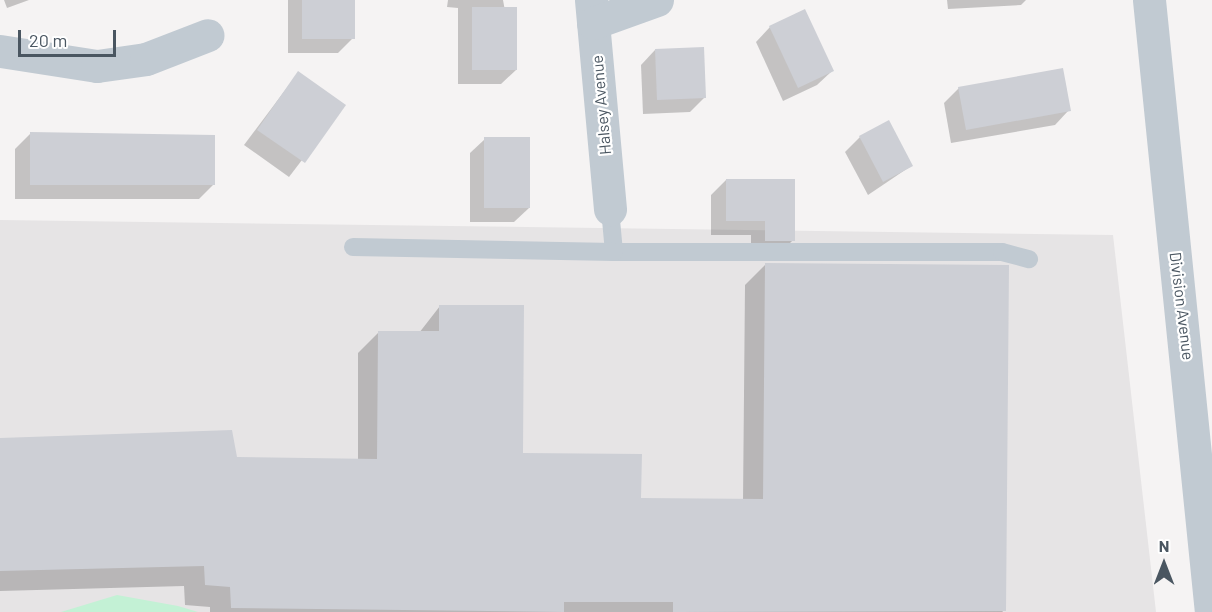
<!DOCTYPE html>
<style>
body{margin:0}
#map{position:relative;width:1212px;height:612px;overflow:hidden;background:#f5f3f3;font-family:Barlow,sans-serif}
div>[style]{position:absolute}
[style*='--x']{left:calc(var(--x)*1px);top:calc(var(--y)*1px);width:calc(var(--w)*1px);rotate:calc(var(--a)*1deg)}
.education>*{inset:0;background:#e6e4e5}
.green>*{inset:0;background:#c3f1d5}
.shadow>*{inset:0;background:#0003}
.building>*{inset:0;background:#cdcfd5}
.service>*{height:18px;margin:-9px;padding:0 9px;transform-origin:9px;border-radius:9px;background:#c1cad2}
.minor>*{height:33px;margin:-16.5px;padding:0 16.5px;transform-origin:16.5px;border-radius:16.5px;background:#c1cad2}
span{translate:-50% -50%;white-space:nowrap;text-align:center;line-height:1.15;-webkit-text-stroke:4.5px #fff;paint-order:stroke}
.street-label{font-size:16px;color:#4a5661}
.north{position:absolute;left:1134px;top:534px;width:60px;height:60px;-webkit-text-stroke:4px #fff;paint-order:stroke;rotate:0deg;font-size:16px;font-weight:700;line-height:24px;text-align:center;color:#4a5661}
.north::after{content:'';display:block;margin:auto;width:21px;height:27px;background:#4a5661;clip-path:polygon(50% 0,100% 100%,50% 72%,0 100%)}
.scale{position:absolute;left:18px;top:30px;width:98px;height:27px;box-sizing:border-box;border:3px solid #4a5661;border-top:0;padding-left:8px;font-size:18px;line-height:21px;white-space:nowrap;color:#4a5661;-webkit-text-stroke:4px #fff;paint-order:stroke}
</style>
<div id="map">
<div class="education">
<div style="clip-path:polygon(0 220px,1113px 235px,1156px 612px,0 612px)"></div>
</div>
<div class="green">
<div style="clip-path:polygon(117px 595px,178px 606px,198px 612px,61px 612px)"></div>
</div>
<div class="shadow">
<div style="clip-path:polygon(4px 0,29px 0,7px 8px)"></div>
<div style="clip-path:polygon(288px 0,353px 0,353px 38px,338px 53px,288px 53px)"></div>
<div style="clip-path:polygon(448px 0,503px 0,516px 70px,501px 84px,458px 84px,458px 8px,447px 7px)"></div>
<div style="clip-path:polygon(947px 0,1026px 0,1021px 5px,948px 9px)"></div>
<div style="clip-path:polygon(770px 27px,832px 71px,817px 85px,783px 101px,756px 42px)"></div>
<div style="clip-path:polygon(655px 50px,704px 98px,690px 112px,643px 114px,641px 65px)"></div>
<div style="clip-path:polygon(298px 73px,344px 105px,289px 177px,244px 145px)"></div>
<div style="clip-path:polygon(959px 88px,1069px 110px,1055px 125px,951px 143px,944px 103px)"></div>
<div style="clip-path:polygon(30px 134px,214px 184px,199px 199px,15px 199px,15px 149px)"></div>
<div style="clip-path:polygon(860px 137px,911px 166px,868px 195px,845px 152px)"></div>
<div style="clip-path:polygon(485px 139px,529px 208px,514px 222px,470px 222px,470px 153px)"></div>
<div style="clip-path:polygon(726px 180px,793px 240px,778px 255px,751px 255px,751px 235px,711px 235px,711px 195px)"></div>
<div style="clip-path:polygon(765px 265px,1003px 612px,210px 612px,210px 607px,185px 605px,184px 586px,0 591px,0 439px,235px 458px,358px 460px,358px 353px,379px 332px,419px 333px,440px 306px,522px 455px,640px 500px,743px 501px,745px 285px)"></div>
</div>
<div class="building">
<div style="clip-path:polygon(302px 0,355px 0,355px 39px,302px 39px)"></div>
<div style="clip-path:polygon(472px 7px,517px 7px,517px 70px,472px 70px)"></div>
<div style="clip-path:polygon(805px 9px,834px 71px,798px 88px,769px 26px)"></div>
<div style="clip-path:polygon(704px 47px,706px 98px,657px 100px,655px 49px)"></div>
<div style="clip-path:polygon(1063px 68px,1071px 111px,966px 130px,958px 87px)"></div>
<div style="clip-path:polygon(298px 71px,346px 105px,305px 163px,257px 130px)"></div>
<div style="clip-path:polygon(889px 120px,913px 166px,883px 182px,859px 136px)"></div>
<div style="clip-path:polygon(30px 132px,215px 135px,215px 185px,30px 185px)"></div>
<div style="clip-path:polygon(484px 137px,530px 137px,530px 208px,484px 208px)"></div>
<div style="clip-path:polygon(726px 179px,795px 179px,795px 241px,765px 241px,765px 221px,726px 221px)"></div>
<div style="clip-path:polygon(765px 263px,1009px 265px,1006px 611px,673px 612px,673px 602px,564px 602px,564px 612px,231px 608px,230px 587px,205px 585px,204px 566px,0 571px,0 438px,232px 430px,237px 457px,377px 459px,378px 331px,439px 331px,439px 305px,524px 305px,523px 453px,642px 454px,641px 498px,763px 499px)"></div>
</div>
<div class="service">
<div style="--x:610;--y:209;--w:43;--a:84.7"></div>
<div style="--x:614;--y:252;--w:388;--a:0"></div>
<div style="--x:1002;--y:252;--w:28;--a:15"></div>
<div style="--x:353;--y:247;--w:261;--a:1.1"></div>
</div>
<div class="minor">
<div style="--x:591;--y:0;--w:210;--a:84.8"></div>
<div style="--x:1149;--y:0;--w:615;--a:84.22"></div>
<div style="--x:593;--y:23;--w:68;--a:-19.8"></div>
<div style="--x:0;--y:51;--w:98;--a:8.8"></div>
<div style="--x:97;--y:66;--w:49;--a:-8.1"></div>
<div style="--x:146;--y:59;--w:66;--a:-21.2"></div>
</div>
<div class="street-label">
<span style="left:601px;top:105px;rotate:-95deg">Halsey Avenue</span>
<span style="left:1182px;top:306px;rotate:83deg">Division Avenue</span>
</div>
<div class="north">N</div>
<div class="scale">20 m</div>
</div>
